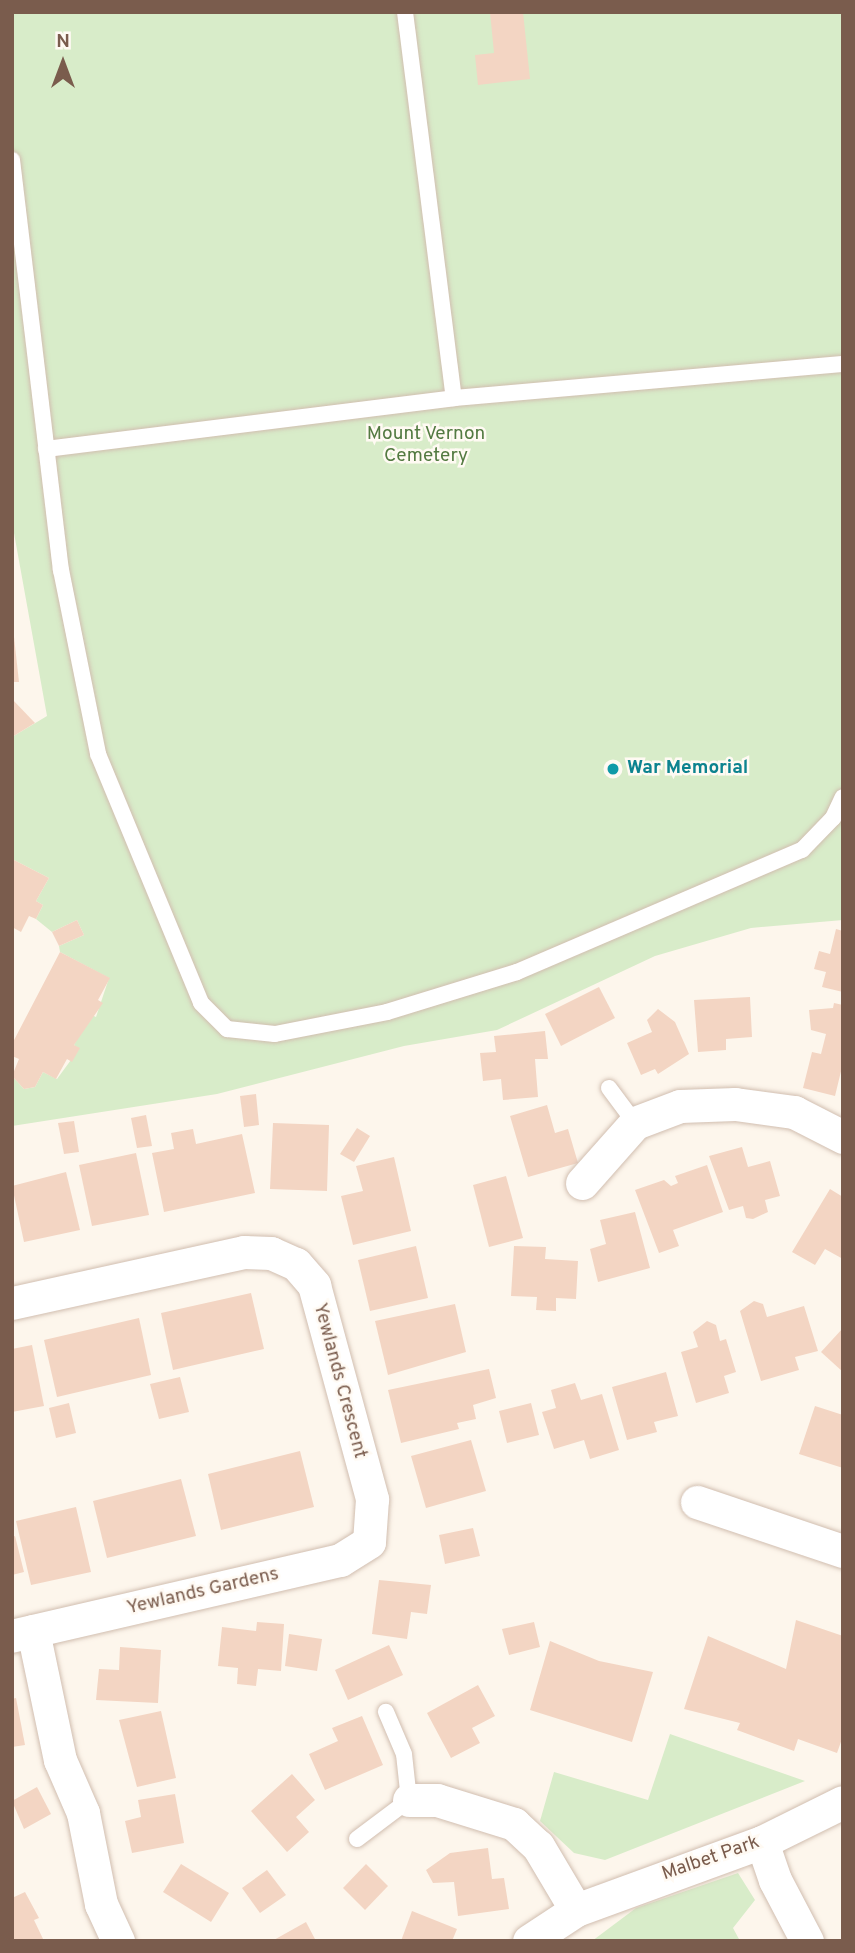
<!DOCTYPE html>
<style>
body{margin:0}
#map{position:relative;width:855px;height:1953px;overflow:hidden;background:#fdf6ec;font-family:Overpass,sans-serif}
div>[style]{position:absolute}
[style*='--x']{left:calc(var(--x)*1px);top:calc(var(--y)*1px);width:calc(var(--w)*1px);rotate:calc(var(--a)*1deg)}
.green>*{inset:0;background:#d8ecc9}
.building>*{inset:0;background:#f3d5c3}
.roads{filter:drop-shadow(0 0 2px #d1beb0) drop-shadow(0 0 2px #d1beb0)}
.lane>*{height:16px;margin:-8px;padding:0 8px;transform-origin:8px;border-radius:8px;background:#fff}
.street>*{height:33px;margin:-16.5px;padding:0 16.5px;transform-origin:16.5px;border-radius:16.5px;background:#fff}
.dots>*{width:19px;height:19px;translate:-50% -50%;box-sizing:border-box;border:4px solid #fffaf3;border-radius:50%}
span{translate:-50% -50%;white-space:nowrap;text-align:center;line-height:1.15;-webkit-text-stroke:5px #fffaf3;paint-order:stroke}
.park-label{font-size:19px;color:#537a41}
.culture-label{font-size:19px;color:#0d838f;font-weight:700}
.left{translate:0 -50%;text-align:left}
.street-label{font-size:19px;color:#7a5c4d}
.frame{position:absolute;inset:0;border:14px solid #7a5c4d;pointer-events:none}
.north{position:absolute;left:28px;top:28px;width:70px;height:70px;-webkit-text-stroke:5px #fffaf3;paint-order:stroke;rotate:0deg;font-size:19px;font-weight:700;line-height:28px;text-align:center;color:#7a5c4d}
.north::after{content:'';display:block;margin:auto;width:24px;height:32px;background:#7a5c4d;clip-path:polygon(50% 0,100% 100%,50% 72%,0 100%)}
</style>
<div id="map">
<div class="green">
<div style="clip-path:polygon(12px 12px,843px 12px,843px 920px,751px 928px,655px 956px,497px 1030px,404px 1046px,217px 1094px,12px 1126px,12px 1076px,24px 1089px,35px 1087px,43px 1072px,57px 1079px,79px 1049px,74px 1045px,90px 1014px,96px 1017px,109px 978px,60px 952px,59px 946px,84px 935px,77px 920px,52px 932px,36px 919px,43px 905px,36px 901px,49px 878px,12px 859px,12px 737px,47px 716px,12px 522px)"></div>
<div style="clip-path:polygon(670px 1734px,805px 1781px,605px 1860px,574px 1853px,540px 1821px,554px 1772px,648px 1800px)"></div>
<div style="clip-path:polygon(738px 1873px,755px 1900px,733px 1928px,740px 1941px,592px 1941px,636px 1908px)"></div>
</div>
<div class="building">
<div style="clip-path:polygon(490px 12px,523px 12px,530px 79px,478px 85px,475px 55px,494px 53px)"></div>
<div style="clip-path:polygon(12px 619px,19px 682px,12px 682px)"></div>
<div style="clip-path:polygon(12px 699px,35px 723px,12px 737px)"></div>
<div style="clip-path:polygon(12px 859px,49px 878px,36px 901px,43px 905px,36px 919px,29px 916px,21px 932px,12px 927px)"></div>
<div style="clip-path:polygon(77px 920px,84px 935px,59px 946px,52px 932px)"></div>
<div style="clip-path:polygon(836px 929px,843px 931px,843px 992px,822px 987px,826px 972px,814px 969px,819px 951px,830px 954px)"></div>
<div style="clip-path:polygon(60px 952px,110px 978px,98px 1000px,103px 1003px,74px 1045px,80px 1048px,72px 1062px,67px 1059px,56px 1079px,43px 1072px,35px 1087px,24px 1089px,12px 1076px,19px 1059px,12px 1056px,12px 1044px)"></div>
<div style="clip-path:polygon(599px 987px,615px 1018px,561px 1046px,545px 1014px)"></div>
<div style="clip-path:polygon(750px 997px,752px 1037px,726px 1039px,726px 1050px,698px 1052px,694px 1000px)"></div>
<div style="clip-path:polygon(834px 1003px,843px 1005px,843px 1063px,835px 1096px,803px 1088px,812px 1052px,821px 1054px,826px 1034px,811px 1030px,809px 1010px,833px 1008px)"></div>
<div style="clip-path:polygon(658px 1009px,675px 1022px,689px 1054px,658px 1074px,655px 1069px,641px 1075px,627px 1043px,652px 1032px,647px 1020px)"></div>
<div style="clip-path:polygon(545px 1031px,548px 1059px,535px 1059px,538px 1097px,503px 1100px,501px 1079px,483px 1081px,480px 1053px,496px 1052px,494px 1036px)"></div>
<div style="clip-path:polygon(256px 1094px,259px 1125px,244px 1127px,240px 1096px)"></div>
<div style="clip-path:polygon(547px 1105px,555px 1133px,568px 1129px,578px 1163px,528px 1177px,510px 1116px)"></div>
<div style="clip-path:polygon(146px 1115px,152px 1146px,137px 1148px,131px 1118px)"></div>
<div style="clip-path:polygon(74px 1121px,79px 1152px,64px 1154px,58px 1123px)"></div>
<div style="clip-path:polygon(273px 1123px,329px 1125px,327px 1191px,270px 1189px)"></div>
<div style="clip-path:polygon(357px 1128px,370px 1136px,354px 1162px,340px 1154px)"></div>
<div style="clip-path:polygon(193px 1129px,196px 1144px,242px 1134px,255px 1193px,164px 1212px,152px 1153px,174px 1149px,171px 1133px)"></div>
<div style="clip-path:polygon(742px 1147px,748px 1167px,770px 1161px,780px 1196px,765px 1200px,768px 1212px,753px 1219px,746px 1218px,743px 1206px,729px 1210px,709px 1156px)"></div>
<div style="clip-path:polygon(136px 1153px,149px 1215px,92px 1226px,79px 1165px)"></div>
<div style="clip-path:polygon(394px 1157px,411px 1231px,353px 1245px,341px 1196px,363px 1191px,356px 1166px)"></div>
<div style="clip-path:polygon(707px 1165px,723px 1212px,673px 1230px,679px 1246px,659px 1253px,635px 1190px,664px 1180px,671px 1186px,678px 1183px,675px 1176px)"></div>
<div style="clip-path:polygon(66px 1172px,80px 1230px,24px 1242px,12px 1186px)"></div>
<div style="clip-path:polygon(506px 1176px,523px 1238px,489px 1247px,473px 1185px)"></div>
<div style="clip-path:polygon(830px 1189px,843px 1197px,843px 1259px,825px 1249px,815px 1265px,792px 1252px)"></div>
<div style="clip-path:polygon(635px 1212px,650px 1268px,598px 1282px,590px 1249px,606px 1244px,600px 1220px)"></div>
<div style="clip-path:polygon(416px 1246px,428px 1298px,370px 1311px,358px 1260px)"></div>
<div style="clip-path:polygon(514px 1246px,546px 1247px,545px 1259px,578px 1261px,576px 1299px,556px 1298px,556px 1311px,536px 1310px,537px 1297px,511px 1296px)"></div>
<div style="clip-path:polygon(251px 1293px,264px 1349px,173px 1370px,161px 1313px)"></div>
<div style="clip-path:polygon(754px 1301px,763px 1304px,767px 1317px,804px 1306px,818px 1351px,795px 1357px,799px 1370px,761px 1381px,740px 1311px)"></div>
<div style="clip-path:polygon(455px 1304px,466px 1352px,388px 1375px,375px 1321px)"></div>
<div style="clip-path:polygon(139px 1318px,151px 1375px,57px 1397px,44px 1340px)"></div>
<div style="clip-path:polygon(707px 1321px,716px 1325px,720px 1341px,726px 1339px,736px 1372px,724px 1376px,729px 1393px,696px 1403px,681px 1352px,698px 1347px,693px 1332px)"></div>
<div style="clip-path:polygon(843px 1328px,843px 1372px,821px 1352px)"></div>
<div style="clip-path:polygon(32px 1345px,44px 1406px,12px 1412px,12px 1349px)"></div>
<div style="clip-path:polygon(489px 1369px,496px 1398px,473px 1405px,476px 1419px,457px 1423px,459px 1429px,401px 1443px,388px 1390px)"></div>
<div style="clip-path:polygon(666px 1372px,678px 1416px,654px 1422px,657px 1432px,627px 1440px,612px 1387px)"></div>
<div style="clip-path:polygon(180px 1377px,189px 1412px,159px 1419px,150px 1384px)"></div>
<div style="clip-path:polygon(575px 1383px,581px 1400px,602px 1394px,619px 1450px,590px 1459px,584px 1440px,554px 1449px,542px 1412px,556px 1408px,551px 1390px)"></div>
<div style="clip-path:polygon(69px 1403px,76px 1433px,56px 1438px,49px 1408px)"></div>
<div style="clip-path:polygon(531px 1403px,539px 1435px,507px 1443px,499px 1411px)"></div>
<div style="clip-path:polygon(815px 1406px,843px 1415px,843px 1468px,799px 1454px)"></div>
<div style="clip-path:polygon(471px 1440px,486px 1491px,426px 1508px,411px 1456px)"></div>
<div style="clip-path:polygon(300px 1451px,314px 1507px,221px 1530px,208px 1474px)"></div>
<div style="clip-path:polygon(181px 1479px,196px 1536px,107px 1558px,93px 1501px)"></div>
<div style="clip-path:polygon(76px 1507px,91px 1572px,31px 1585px,16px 1521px)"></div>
<div style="clip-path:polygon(473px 1528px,480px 1556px,445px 1564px,439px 1535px)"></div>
<div style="clip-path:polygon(15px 1536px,24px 1572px,12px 1575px,12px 1537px)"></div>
<div style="clip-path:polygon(379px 1580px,431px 1585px,427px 1614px,411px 1612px,407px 1639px,372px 1634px)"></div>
<div style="clip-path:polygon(796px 1620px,843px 1636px,843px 1736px,837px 1753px,798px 1739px,794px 1751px,737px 1730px,740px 1723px,684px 1709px,708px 1636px,786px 1669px)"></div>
<div style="clip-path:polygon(257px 1622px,284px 1624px,281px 1671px,258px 1669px,256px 1686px,237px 1684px,238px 1668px,218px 1666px,222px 1627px,256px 1631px)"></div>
<div style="clip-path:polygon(534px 1622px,540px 1647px,509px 1655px,502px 1629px)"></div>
<div style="clip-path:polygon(289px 1634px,322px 1639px,317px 1671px,285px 1666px)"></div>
<div style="clip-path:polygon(550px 1641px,599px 1661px,653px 1672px,632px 1742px,530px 1710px)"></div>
<div style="clip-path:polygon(389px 1645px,403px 1675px,348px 1700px,335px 1670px)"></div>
<div style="clip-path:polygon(120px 1647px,161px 1650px,158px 1703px,96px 1700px,99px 1669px,119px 1670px)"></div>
<div style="clip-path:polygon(478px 1685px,495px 1716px,472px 1728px,480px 1743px,451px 1758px,427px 1713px)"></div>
<div style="clip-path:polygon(16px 1698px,25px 1745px,12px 1747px,12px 1699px)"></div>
<div style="clip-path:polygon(161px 1711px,176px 1778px,137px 1787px,119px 1720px)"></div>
<div style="clip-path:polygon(362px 1716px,383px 1765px,325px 1790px,309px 1754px,338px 1741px,332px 1728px)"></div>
<div style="clip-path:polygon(292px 1774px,315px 1800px,296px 1817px,309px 1832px,287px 1852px,251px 1811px)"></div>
<div style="clip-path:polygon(37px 1787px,51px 1814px,24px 1829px,12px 1801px)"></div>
<div style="clip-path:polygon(175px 1794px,184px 1843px,132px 1853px,125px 1821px,141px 1817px,138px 1800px)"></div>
<div style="clip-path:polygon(488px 1848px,492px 1879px,504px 1878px,509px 1909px,458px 1916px,454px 1882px,433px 1883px,426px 1870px,450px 1853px)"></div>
<div style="clip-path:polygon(181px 1864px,229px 1893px,211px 1922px,163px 1892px)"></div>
<div style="clip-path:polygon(366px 1864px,388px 1886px,365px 1910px,343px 1888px)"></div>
<div style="clip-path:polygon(267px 1870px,286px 1895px,260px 1913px,242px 1888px)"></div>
<div style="clip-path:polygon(25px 1892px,39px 1918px,34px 1920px,44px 1941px,12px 1941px,12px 1898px)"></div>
<div style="clip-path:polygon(412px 1911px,457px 1929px,452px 1941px,401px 1941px)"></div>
<div style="clip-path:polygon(306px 1922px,316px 1941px,272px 1941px)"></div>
</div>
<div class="roads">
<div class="lane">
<div style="--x:405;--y:12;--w:389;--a:82.8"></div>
<div style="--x:12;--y:160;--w:413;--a:83.2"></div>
<div style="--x:61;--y:570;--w:188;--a:78.6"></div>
<div style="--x:98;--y:754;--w:269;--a:67.5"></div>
<div style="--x:201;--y:1003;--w:37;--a:45"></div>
<div style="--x:227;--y:1029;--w:48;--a:5.9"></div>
<div style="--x:275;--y:1034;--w:114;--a:-11.1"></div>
<div style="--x:387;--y:1012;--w:136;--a:-17.1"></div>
<div style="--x:517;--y:972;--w:310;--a:-23.2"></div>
<div style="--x:802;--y:850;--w:45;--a:-45.9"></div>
<div style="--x:833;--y:818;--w:23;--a:-65"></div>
<div style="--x:46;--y:449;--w:411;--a:-7.1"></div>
<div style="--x:454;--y:398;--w:390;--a:-5"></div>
<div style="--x:609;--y:1088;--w:44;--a:53.4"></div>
<div style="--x:357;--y:1839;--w:65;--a:-36.9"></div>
<div style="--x:409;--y:1800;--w:46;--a:-96.2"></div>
<div style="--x:404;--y:1754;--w:46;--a:-113.2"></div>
</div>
<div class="street">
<div style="--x:582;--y:1183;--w:80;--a:-48.5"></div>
<div style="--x:635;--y:1123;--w:48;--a:-20.7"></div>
<div style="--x:680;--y:1106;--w:55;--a:-2.1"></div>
<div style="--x:735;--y:1104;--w:60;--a:7.7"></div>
<div style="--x:794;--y:1112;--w:55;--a:27"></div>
<div style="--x:12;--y:1303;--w:238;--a:-12.4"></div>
<div style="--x:244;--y:1252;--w:27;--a:2"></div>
<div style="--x:271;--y:1253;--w:27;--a:24"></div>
<div style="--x:296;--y:1264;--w:28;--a:49"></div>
<div style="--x:314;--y:1285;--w:222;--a:74.8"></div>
<div style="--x:372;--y:1499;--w:43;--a:94"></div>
<div style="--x:369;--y:1542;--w:34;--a:148"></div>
<div style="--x:340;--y:1560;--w:337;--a:167"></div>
<div style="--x:697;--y:1502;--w:154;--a:18.6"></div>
<div style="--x:33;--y:1631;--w:132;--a:78.2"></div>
<div style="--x:60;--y:1760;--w:58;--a:66.5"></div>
<div style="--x:83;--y:1813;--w:93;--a:78.8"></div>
<div style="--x:101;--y:1904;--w:41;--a:65.3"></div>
<div style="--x:409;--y:1800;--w:28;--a:0"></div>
<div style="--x:437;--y:1800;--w:81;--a:17.3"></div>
<div style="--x:514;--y:1824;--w:33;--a:43"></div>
<div style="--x:538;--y:1846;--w:74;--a:59.3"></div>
<div style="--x:762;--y:1842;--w:40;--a:71.1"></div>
<div style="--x:775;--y:1880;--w:69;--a:62.3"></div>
<div style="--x:529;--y:1941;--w:56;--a:-33.4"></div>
<div style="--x:576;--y:1910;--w:198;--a:-20.1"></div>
<div style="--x:762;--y:1842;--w:90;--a:-26.3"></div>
</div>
</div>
<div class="dots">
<div style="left:613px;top:769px;background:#0f9aa8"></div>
</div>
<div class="park-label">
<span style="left:426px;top:446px">Mount Vernon<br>Cemetery</span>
</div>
<div class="culture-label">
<span class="left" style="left:627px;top:769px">War Memorial</span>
</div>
<div class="street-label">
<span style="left:339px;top:1381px;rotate:75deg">Yewlands Crescent</span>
<span style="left:203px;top:1592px;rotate:-13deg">Yewlands Gardens</span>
<span style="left:711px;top:1859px;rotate:-19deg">Malbet Park</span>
</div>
<div class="frame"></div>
<div class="north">N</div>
</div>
